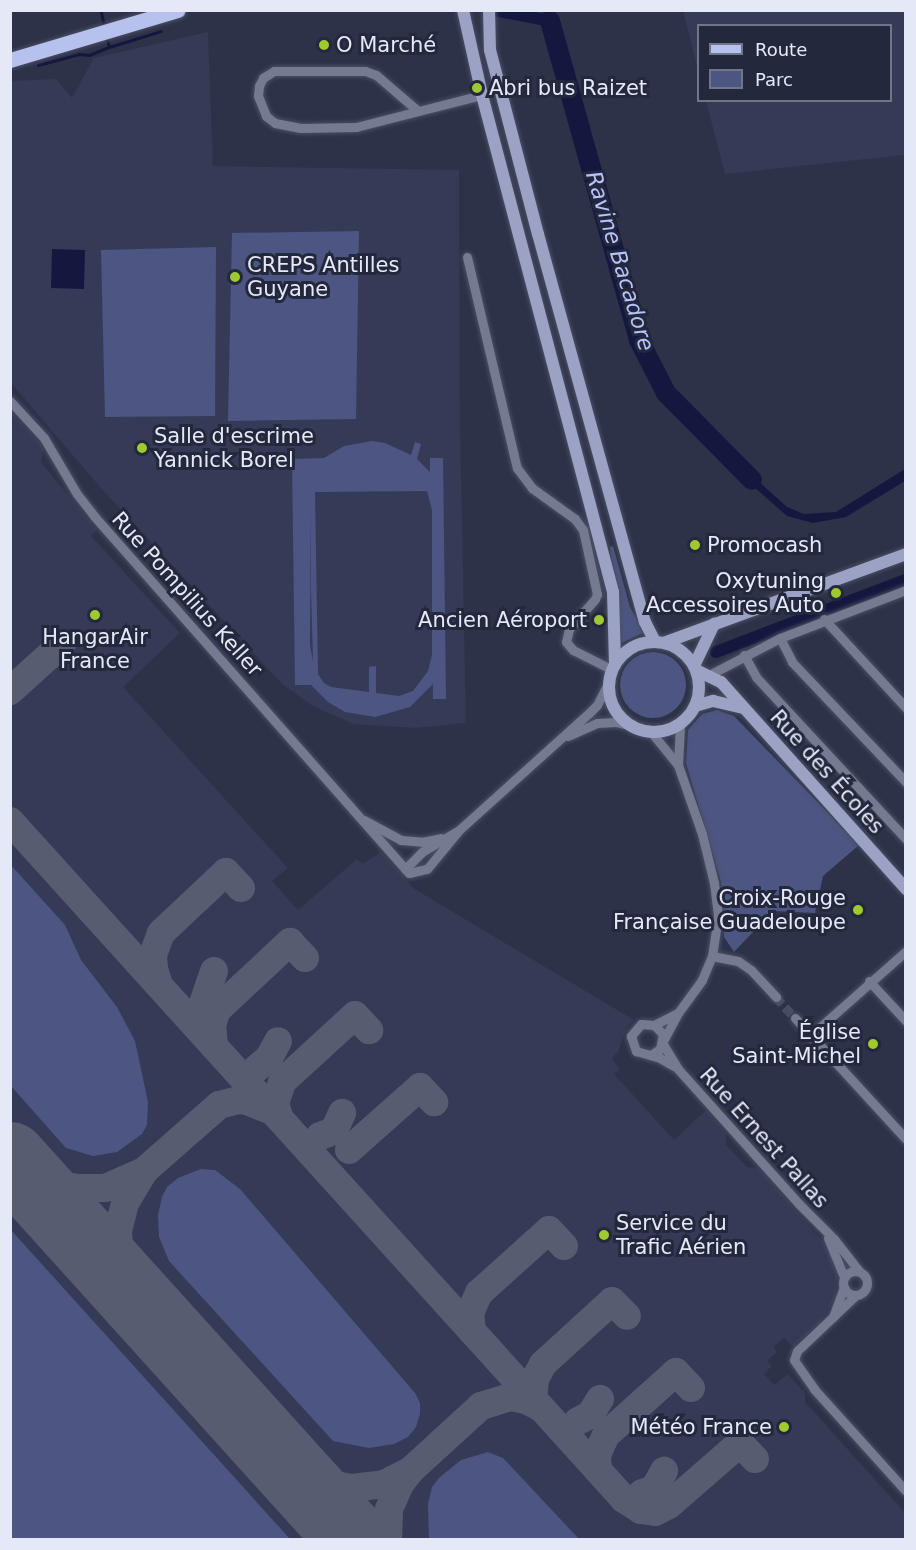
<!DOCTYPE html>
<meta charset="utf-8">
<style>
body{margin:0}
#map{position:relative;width:916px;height:1550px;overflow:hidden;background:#2d3248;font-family:"DejaVu Sans",sans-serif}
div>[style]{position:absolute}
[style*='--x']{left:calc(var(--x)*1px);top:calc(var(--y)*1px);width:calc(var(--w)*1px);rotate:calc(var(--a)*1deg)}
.built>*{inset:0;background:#353a56}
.green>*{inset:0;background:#4d5682}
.round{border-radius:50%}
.water>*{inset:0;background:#14183f}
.stream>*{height:3px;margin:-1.5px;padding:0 1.5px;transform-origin:1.5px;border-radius:1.5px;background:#14183f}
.canal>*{height:12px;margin:-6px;padding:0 6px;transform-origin:6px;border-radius:6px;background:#14183f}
.river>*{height:20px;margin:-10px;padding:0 10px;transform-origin:10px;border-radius:10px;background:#14183f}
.taxiway>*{height:28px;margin:-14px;padding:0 14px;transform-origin:14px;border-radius:14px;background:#585c71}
.runway>*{height:74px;margin:-37px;padding:0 37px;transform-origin:37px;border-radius:37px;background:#585c71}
.street-tunnel>*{height:9px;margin-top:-4.5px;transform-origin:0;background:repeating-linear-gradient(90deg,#484d62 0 9px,transparent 0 13.5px)}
.roads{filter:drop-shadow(0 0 2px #4a4f64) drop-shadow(0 0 2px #4a4f64)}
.street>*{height:9px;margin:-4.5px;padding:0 4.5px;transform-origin:4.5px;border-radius:4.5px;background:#757a90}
.street>.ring{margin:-4.5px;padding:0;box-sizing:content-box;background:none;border:9px solid #757a90;border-radius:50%}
.secondary>*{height:12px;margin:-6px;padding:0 6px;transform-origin:6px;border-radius:6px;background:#9ba2c4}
.secondary>.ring{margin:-6px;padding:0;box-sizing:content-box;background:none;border:12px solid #9ba2c4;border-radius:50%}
.primary>*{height:15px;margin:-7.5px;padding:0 7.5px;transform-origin:7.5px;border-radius:7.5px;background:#b7c1ed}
.dots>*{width:16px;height:16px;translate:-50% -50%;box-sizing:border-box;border:3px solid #23283d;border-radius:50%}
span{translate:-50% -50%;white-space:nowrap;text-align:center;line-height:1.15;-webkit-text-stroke:6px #23283d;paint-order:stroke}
.poi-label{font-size:21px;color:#e4e8f7}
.left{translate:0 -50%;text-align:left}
.right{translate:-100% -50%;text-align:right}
.street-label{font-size:21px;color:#e4e8f7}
.water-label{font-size:22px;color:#b6c3fc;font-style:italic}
.frame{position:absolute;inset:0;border:12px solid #e4e8f7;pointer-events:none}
.legend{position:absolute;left:697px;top:24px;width:195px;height:78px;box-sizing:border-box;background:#23283d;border:2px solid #707587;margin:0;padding:8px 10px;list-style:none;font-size:18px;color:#e4e8f7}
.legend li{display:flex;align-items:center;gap:12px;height:30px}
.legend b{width:30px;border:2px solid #707587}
</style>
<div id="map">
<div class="built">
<div style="clip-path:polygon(683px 11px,905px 11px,905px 155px,725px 174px,706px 101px,890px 100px,890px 26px,698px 26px,698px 71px)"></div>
<div style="clip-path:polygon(208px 32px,213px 166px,459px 170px,460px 422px,466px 723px,416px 728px,353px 724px,311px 705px,282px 684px,100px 487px,11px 383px,10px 81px,56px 79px,72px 98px,94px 58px)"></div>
<div style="clip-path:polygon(10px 411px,44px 448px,41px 462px,97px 530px,91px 536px,180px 633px,123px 687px,288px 868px,272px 881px,298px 910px,357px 859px,363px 864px,381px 852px,413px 888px,634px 1020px,627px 1027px,618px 1052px,612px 1058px,620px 1070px,614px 1074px,674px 1140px,706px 1110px,726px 1133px,726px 1145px,747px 1167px,758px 1168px,825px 1244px,838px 1273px,834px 1300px,820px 1322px,793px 1347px,784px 1338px,773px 1347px,777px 1352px,767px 1361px,772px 1366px,764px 1374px,774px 1385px,788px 1374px,805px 1393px,805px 1402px,905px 1513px,905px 1539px,11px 1539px)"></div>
</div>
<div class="green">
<div style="clip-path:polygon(359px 231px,356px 419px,228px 421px,232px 233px)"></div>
<div style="clip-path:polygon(216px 247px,215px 416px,105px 417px,101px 250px)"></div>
<div style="clip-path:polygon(evenodd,372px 441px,385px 443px,411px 455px,415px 442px,421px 444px,417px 459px,430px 472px,430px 458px,443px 458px,446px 699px,433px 699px,433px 684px,410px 707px,375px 717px,345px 712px,328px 702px,311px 685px,295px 685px,292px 459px,324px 458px,344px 446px,372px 441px,427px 491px,432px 510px,432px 655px,428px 671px,413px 691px,399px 696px,376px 693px,376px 666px,369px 667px,369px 692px,331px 687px,324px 683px,318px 674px,315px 492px,427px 491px,372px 441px,311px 501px,311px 589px,313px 661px,310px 645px,311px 501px)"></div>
<div style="clip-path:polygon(613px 546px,630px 607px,643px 630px,643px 633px,617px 645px,610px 547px)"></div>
<div class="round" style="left:620px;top:652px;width:66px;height:66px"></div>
<div style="clip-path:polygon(717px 710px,734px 716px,859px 845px,823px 876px,815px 913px,773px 911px,734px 952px,724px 937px,721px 882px,686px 763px,688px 730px,702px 714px)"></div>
<div style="clip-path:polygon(10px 864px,65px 925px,81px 960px,117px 1007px,135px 1041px,148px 1102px,147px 1125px,142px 1134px,117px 1152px,93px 1156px,66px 1148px,11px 1086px)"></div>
<div style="clip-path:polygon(201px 1169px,215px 1170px,240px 1189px,415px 1393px,420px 1403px,420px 1414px,416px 1427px,408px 1437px,394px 1444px,369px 1448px,333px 1441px,169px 1261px,159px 1237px,158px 1215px,162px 1197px,167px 1187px,178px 1178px)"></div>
<div style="clip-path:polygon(11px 1230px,290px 1539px,11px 1539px)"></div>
<div style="clip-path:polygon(488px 1452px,503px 1458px,579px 1539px,429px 1539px,428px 1504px,432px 1487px,440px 1477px,461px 1460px)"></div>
</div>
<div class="water">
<div style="clip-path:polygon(52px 249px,85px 250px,84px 289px,51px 288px)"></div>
<div style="clip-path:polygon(733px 463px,756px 479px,787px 507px,804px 514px,836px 512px,905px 469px,905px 481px,846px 517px,813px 523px,787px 516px,744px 478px)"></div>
</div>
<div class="stream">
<div style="--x:101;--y:12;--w:14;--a:78"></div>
<div style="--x:106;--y:36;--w:11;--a:75"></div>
<div style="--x:109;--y:47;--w:54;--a:-17.1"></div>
<div style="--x:38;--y:65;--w:42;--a:-15"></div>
<div style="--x:79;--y:54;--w:10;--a:6"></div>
<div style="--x:89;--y:55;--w:22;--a:-22"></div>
</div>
<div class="canal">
<div style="--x:494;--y:10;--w:57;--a:11.1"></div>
<div style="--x:550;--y:21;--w:11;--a:-95"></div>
<div style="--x:716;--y:652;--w:203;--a:-20.8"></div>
</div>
<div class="river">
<div style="--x:550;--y:21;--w:331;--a:74.4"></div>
<div style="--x:639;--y:340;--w:59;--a:63"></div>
<div style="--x:666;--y:393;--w:122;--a:45.3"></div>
</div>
<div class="taxiway">
<div style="--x:10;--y:691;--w:70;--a:-42.1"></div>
<div style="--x:10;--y:821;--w:915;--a:47.84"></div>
<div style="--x:624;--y:1499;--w:20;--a:33"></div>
<div style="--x:641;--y:1510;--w:14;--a:8"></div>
<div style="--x:655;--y:1512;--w:16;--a:-27"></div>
<div style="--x:669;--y:1505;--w:94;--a:-41.1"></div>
<div style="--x:740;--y:1443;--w:22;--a:47"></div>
<div style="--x:159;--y:985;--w:17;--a:-107"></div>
<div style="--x:154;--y:969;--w:14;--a:-94"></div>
<div style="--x:153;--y:955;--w:23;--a:-70"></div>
<div style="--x:161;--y:933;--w:89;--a:-43.2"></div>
<div style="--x:226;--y:872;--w:22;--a:47"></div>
<div style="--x:202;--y:1006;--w:37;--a:-71"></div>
<div style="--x:214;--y:1046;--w:21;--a:-95"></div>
<div style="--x:212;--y:1025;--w:16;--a:-72"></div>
<div style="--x:217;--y:1010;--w:100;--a:-43"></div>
<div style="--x:290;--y:942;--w:22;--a:47"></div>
<div style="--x:257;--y:1068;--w:16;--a:-40"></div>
<div style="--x:269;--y:1058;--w:19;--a:-62"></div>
<div style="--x:280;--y:1119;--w:16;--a:-108"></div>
<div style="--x:275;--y:1104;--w:23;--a:-72"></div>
<div style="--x:282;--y:1082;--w:99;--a:-42.5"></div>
<div style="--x:355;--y:1015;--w:21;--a:47"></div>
<div style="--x:320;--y:1136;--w:15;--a:-20"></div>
<div style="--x:334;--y:1131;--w:20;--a:-66"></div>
<div style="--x:349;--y:1150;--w:95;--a:-41.6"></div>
<div style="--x:420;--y:1087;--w:21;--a:47"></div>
<div style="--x:10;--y:1159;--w:40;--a:32.9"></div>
<div style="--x:44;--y:1181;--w:33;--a:12"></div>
<div style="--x:76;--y:1188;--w:29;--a:0"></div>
<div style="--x:105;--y:1188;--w:43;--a:-23.6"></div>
<div style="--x:133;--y:1295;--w:35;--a:-110"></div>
<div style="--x:121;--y:1262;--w:31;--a:-96"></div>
<div style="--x:118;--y:1231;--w:29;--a:-76"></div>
<div style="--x:125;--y:1203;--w:37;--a:-59"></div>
<div style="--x:144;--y:1171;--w:100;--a:-41.3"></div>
<div style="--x:219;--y:1105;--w:21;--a:-14"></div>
<div style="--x:239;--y:1100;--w:8;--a:7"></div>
<div style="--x:247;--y:1101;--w:27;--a:22"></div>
<div style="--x:472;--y:1331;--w:18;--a:-96"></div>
<div style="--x:470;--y:1313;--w:22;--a:-66"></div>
<div style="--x:479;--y:1293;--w:94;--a:-42"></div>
<div style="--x:549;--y:1230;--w:22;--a:47"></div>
<div style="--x:533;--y:1399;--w:20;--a:-84"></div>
<div style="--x:535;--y:1379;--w:17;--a:-62"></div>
<div style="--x:543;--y:1364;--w:93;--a:-42.4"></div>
<div style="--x:612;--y:1301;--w:21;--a:45"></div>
<div style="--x:578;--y:1421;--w:13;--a:-27"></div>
<div style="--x:590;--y:1415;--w:19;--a:-58"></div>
<div style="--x:285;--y:1461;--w:36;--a:34"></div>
<div style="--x:315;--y:1481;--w:38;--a:11"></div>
<div style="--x:352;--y:1488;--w:32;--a:-7"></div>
<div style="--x:384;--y:1484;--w:30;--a:-27"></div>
<div style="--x:598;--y:1470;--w:15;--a:-94"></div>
<div style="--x:597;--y:1455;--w:22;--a:-66"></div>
<div style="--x:606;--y:1435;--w:94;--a:-42"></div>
<div style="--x:676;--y:1372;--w:22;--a:47"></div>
<div style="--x:642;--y:1493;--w:13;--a:-18"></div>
<div style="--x:654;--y:1489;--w:21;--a:-61"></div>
<div style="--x:388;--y:1540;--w:31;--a:-88"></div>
<div style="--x:389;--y:1509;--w:27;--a:-66"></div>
<div style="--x:400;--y:1484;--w:18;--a:-52"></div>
<div style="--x:411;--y:1470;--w:95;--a:-42.4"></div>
<div style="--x:481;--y:1406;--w:30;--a:-17"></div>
<div style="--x:510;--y:1397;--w:16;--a:11"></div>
<div style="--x:526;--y:1400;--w:17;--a:28"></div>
</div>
<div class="runway">
<div style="--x:10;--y:1159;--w:513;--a:47.92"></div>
</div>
<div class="street-tunnel">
<div style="--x:776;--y:997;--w:28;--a:48"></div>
</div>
<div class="roads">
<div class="street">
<div style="--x:418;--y:111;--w:55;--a:-139.4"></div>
<div style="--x:376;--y:75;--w:12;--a:-160"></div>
<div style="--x:365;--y:71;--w:91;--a:180"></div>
<div style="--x:274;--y:71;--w:13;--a:148"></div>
<div style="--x:263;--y:78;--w:9;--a:117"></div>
<div style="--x:259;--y:86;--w:10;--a:96"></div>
<div style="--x:258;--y:96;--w:22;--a:68"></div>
<div style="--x:266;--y:116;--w:11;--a:38"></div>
<div style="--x:275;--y:123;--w:26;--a:11"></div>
<div style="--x:301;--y:128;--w:55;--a:-1"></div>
<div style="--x:356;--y:127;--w:130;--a:-14.3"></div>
<div style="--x:467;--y:257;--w:217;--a:76.7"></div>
<div style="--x:517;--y:468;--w:25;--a:53"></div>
<div style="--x:532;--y:488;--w:53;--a:35.8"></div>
<div style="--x:575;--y:519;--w:14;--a:54"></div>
<div style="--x:583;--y:530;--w:66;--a:77.7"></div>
<div style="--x:597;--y:594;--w:5;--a:112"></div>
<div style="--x:595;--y:599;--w:40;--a:131"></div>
<div style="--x:569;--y:629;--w:13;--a:103"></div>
<div style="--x:566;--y:642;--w:11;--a:49"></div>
<div style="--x:573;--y:650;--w:45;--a:26.6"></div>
<div style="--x:10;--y:401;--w:50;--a:47.4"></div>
<div style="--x:44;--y:438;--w:65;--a:59.5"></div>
<div style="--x:77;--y:494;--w:28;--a:52"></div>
<div style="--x:94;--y:516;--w:476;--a:48.6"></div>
<div style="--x:409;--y:873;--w:18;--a:-13"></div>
<div style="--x:427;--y:869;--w:50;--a:-50.6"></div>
<div style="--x:459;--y:830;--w:43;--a:149.3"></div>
<div style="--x:422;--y:852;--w:24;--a:135"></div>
<div style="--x:824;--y:619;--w:121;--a:47.3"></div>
<div style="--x:780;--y:638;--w:27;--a:63"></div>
<div style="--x:792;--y:662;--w:166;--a:46.5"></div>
<div style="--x:744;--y:655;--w:25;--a:61"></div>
<div style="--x:756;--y:677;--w:221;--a:47.2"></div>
<div style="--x:709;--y:675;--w:80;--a:-27.5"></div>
<div style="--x:780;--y:638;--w:135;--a:-20.9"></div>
<div style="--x:651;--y:732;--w:43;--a:50.7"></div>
<div style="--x:678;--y:765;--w:73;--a:70.8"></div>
<div style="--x:702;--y:834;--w:50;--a:76.2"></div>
<div style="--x:714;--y:883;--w:33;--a:83"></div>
<div style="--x:718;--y:916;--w:40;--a:98.5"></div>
<div style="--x:712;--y:956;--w:26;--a:113"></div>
<div style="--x:702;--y:980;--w:41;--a:126"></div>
<div style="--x:678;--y:1013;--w:30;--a:118"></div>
<div style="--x:568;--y:736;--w:32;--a:-24"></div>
<div style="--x:597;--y:723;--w:19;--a:-3"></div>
<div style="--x:616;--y:722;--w:16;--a:14"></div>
<div style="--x:678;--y:765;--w:40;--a:-87.1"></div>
<div style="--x:364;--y:820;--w:42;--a:28.4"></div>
<div style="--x:401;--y:840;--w:21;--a:5"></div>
<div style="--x:422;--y:842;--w:19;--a:-12"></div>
<div style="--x:459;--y:830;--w:175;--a:-42"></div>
<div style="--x:589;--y:713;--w:11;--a:-45"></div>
<div style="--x:597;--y:705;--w:29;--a:-63"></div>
<div style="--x:712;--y:956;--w:26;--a:11"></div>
<div style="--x:738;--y:961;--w:16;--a:35"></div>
<div style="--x:751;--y:970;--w:37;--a:47"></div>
<div style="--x:869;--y:981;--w:54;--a:47.2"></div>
<div style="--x:795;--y:1018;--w:164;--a:47.5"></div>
<div style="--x:654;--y:1025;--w:27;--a:-27"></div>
<div style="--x:811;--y:1035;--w:127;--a:-41.5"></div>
<div style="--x:663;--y:1044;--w:29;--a:59"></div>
<div style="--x:678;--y:1069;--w:181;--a:48.1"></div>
<div style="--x:799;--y:1204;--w:49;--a:45"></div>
<div style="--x:834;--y:1239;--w:41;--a:52"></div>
<div style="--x:651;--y:1055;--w:11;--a:-34"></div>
<div style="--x:660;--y:1049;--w:15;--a:-79"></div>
<div style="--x:663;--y:1034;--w:13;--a:-135"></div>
<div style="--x:654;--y:1025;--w:13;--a:-176"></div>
<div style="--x:641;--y:1024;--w:16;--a:130"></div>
<div style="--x:631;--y:1036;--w:16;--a:72"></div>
<div style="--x:636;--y:1051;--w:25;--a:16"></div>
<div style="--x:660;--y:1058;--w:16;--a:30"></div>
<div style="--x:828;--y:1238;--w:42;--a:67.7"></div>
<div class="ring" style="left:843px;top:1271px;width:15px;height:15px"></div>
<div style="--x:856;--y:1295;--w:81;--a:136.5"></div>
<div style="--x:797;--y:1351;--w:9;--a:108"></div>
<div style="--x:794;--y:1360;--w:35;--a:55"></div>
<div style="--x:814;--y:1389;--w:137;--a:48"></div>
<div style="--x:833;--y:1317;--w:32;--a:-70"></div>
</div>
<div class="secondary">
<div style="--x:463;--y:10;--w:87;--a:77.4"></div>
<div style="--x:482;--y:95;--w:514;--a:75.23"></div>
<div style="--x:613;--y:592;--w:73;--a:88.4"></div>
<div style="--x:489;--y:10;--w:40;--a:88.6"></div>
<div style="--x:490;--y:50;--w:190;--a:75.4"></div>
<div style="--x:538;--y:234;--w:402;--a:74.6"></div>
<div style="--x:645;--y:622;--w:22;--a:63"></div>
<div style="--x:666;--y:642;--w:256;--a:-20.1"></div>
<div class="ring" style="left:609px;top:642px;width:78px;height:78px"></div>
<div style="--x:694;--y:666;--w:47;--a:-64.5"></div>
<div style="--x:696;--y:670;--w:28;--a:26"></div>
<div style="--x:721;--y:682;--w:278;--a:48.2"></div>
<div style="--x:695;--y:706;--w:19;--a:-16"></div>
<div style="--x:713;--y:701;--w:32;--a:13"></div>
</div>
<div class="primary">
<div style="--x:10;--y:60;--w:175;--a:-16.6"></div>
</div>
</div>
<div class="dots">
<div style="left:324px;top:45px;background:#9eca2f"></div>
<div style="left:477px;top:88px;background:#9eca2f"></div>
<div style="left:235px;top:277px;background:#9eca2f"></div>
<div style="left:142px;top:448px;background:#9eca2f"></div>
<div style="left:695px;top:545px;background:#9eca2f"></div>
<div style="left:836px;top:593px;background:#9eca2f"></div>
<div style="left:95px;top:615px;background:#9eca2f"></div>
<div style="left:599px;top:620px;background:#9eca2f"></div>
<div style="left:858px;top:910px;background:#9eca2f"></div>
<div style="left:873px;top:1044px;background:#9eca2f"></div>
<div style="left:604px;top:1235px;background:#9eca2f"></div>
<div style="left:784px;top:1427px;background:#9eca2f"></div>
</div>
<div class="poi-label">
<span class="left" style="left:336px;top:45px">O Marché</span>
<span class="left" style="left:489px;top:88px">Abri bus Raizet</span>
<span class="left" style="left:247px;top:277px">CREPS Antilles<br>Guyane</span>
<span class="left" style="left:154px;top:448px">Salle d'escrime<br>Yannick Borel</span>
<span class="left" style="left:707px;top:545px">Promocash</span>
<span class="right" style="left:824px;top:593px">Oxytuning<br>Accessoires Auto</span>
<span class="right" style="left:587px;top:620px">Ancien Aéroport</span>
<span style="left:95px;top:649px">HangarAir<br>France</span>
<span class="right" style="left:846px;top:910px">Croix-Rouge<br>Française Guadeloupe</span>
<span class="right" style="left:861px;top:1044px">Église<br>Saint-Michel</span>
<span class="left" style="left:616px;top:1235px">Service du<br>Trafic Aérien</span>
<span class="right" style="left:772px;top:1427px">Météo France</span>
</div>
<div class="street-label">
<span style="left:187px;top:594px;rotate:48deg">Rue Pompilius Keller</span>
<span style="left:827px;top:772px;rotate:48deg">Rue des Écoles</span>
<span style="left:764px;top:1138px;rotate:48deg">Rue Ernest Pallas</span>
</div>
<div class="water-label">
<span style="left:620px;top:261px;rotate:73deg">Ravine Bacadore</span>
</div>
<div class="frame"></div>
<ul class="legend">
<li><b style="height:8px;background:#b7c1ed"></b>Route</li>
<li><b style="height:16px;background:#4d5682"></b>Parc</li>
</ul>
</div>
